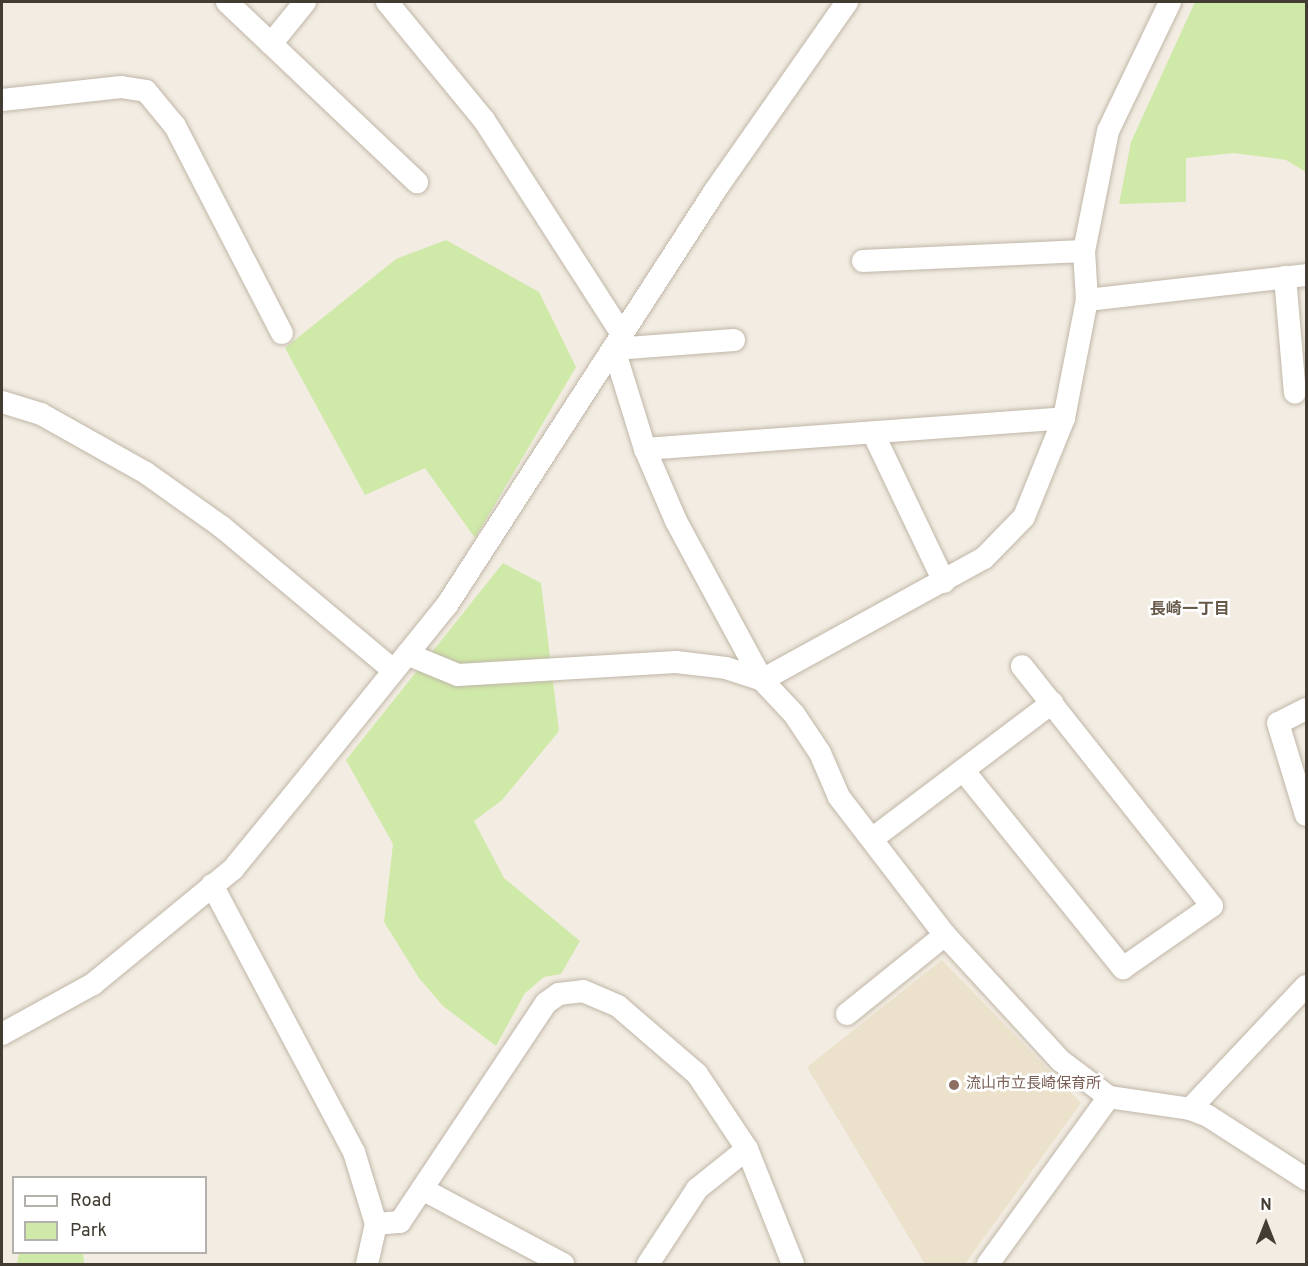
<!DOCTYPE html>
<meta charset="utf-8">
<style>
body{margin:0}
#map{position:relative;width:1308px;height:1266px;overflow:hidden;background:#f2ece2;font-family:Overpass,"Noto Sans JP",sans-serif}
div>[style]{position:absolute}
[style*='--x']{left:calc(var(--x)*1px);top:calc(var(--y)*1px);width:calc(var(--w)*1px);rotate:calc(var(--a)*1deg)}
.education>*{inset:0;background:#ece1cb}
.green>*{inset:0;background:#cfe9a8}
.roads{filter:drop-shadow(0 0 2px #c0b6a7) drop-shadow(0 0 2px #c0b6a7)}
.minor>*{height:22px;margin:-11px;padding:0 11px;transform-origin:11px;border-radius:11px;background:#fff}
.dots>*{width:16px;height:16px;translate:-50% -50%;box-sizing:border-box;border:3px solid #fff;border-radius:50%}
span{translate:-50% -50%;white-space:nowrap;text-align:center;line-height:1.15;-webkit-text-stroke:5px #fff;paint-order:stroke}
.education-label{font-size:15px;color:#785e54}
.left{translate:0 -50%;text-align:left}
.neighbourhood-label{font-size:16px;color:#665949;font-weight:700}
.frame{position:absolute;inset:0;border:3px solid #433c32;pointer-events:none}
.legend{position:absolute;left:12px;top:1176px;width:195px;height:78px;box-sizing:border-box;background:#fff;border:2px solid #b4b1ad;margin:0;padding:8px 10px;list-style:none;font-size:18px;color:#433c32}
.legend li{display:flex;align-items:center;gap:12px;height:30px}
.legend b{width:30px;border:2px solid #b4b1ad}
.north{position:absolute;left:1236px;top:1194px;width:60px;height:60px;-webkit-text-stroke:4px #fff;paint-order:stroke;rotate:0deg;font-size:16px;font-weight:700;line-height:24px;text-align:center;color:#433c32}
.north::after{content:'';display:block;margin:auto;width:21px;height:27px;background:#433c32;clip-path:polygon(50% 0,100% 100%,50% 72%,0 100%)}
</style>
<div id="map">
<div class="education">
<div style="clip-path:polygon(942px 960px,1081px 1103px,965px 1264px,925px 1264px,807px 1067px)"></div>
</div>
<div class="green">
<div style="clip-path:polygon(1195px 2px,1306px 2px,1306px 172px,1286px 160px,1234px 153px,1186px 158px,1186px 202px,1119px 204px,1131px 142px)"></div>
<div style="clip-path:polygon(446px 240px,539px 292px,576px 367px,475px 538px,425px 468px,365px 495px,285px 348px,396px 259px)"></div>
<div style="clip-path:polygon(503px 563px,541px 583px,559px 731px,502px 800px,474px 821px,504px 878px,580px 941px,561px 974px,544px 977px,525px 993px,496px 1046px,443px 1006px,419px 978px,384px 922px,393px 844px,346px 760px)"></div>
<div style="clip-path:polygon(19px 1253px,83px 1253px,84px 1264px,17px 1264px)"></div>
</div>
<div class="roads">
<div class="minor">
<div style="--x:227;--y:2;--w:262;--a:43.5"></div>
<div style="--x:387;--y:2;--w:153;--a:50.6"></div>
<div style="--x:484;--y:120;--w:255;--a:57.2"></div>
<div style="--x:271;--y:44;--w:54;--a:-51"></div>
<div style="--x:2;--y:100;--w:120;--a:-6.2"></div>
<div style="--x:121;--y:87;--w:25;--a:9"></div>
<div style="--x:146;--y:91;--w:45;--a:50.4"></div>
<div style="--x:175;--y:126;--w:233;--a:62.7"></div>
<div style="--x:863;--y:261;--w:221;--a:-2.6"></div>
<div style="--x:1285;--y:277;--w:116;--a:85.1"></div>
<div style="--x:1087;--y:300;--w:220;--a:-6.5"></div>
<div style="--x:734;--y:340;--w:120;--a:175.7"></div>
<div style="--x:614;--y:349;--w:105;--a:72.8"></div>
<div style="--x:645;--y:449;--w:78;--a:66.7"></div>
<div style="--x:676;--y:521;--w:181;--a:61.6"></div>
<div style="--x:762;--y:680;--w:253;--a:-28.8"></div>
<div style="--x:984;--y:558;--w:57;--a:-45.7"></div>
<div style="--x:1024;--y:517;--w:107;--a:-68"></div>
<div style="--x:1064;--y:418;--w:120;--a:-79"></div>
<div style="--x:1087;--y:300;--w:49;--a:-93.5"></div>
<div style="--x:1084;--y:251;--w:122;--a:-78.7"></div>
<div style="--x:1108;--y:131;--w:143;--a:-64.3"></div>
<div style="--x:2;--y:402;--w:41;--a:17.1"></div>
<div style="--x:41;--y:414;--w:120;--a:29.3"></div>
<div style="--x:146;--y:473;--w:93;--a:35.4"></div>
<div style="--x:222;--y:527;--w:223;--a:39.9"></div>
<div style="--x:873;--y:433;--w:165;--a:64.5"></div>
<div style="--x:645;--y:449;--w:420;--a:-4.2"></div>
<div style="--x:407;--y:654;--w:55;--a:22.4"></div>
<div style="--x:458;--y:675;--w:218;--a:-3.4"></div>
<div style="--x:676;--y:662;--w:50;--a:6.8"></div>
<div style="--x:726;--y:668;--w:38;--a:18"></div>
<div style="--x:762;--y:680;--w:47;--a:46.7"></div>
<div style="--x:794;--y:714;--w:47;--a:56.3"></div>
<div style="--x:820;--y:753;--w:48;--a:66.6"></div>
<div style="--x:839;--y:797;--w:174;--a:52.5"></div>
<div style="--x:945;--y:935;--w:171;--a:47.4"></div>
<div style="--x:1061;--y:1061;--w:60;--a:36.9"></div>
<div style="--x:1109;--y:1097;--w:82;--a:8.4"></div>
<div style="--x:1190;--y:1109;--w:19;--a:21"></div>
<div style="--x:1208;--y:1116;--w:117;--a:32.7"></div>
<div style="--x:1306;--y:709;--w:31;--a:153"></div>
<div style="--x:1278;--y:723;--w:96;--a:73.1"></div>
<div style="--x:963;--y:770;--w:255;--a:51.1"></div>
<div style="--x:1123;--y:968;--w:108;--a:-34.9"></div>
<div style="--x:1212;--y:906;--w:306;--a:-128.4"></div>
<div style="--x:872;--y:839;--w:226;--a:-37.1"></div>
<div style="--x:212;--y:885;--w:302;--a:62"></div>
<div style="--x:354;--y:1152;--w:75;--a:73"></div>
<div style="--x:376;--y:1224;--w:41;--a:102.7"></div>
<div style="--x:847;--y:1014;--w:126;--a:-38.9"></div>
<div style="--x:2;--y:1034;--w:104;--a:-28.8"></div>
<div style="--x:93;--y:984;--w:181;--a:-39.4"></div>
<div style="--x:233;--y:869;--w:106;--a:-50.7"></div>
<div style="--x:300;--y:787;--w:234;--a:-51.1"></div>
<div style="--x:447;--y:605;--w:492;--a:-57.1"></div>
<div style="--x:714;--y:192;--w:232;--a:-55"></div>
<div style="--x:1190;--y:1109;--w:169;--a:-46.7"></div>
<div style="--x:422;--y:1189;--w:160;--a:28"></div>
<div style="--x:376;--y:1224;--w:24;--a:-5"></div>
<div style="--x:400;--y:1222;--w:263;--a:-56.3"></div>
<div style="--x:546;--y:1003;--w:16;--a:-35"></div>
<div style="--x:559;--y:994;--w:24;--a:-7"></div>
<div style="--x:583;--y:991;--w:38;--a:23"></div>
<div style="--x:618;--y:1006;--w:104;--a:40.7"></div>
<div style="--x:697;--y:1074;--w:90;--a:56.3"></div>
<div style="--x:747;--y:1149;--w:124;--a:68.2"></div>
<div style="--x:648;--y:1264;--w:90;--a:-56.8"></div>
<div style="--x:697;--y:1189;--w:64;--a:-38.7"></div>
<div style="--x:988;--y:1264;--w:206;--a:-54.1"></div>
</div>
</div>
<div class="dots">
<div style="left:954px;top:1085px;background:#8d6e63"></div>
</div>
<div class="education-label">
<span class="left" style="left:966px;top:1085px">流山市立長崎保育所</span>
</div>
<div class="neighbourhood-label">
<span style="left:1190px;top:610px">長崎一丁目</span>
</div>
<div class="frame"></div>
<ul class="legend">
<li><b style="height:8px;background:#fff"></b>Road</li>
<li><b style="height:16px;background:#cfe9a8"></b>Park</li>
</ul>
<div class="north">N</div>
</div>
